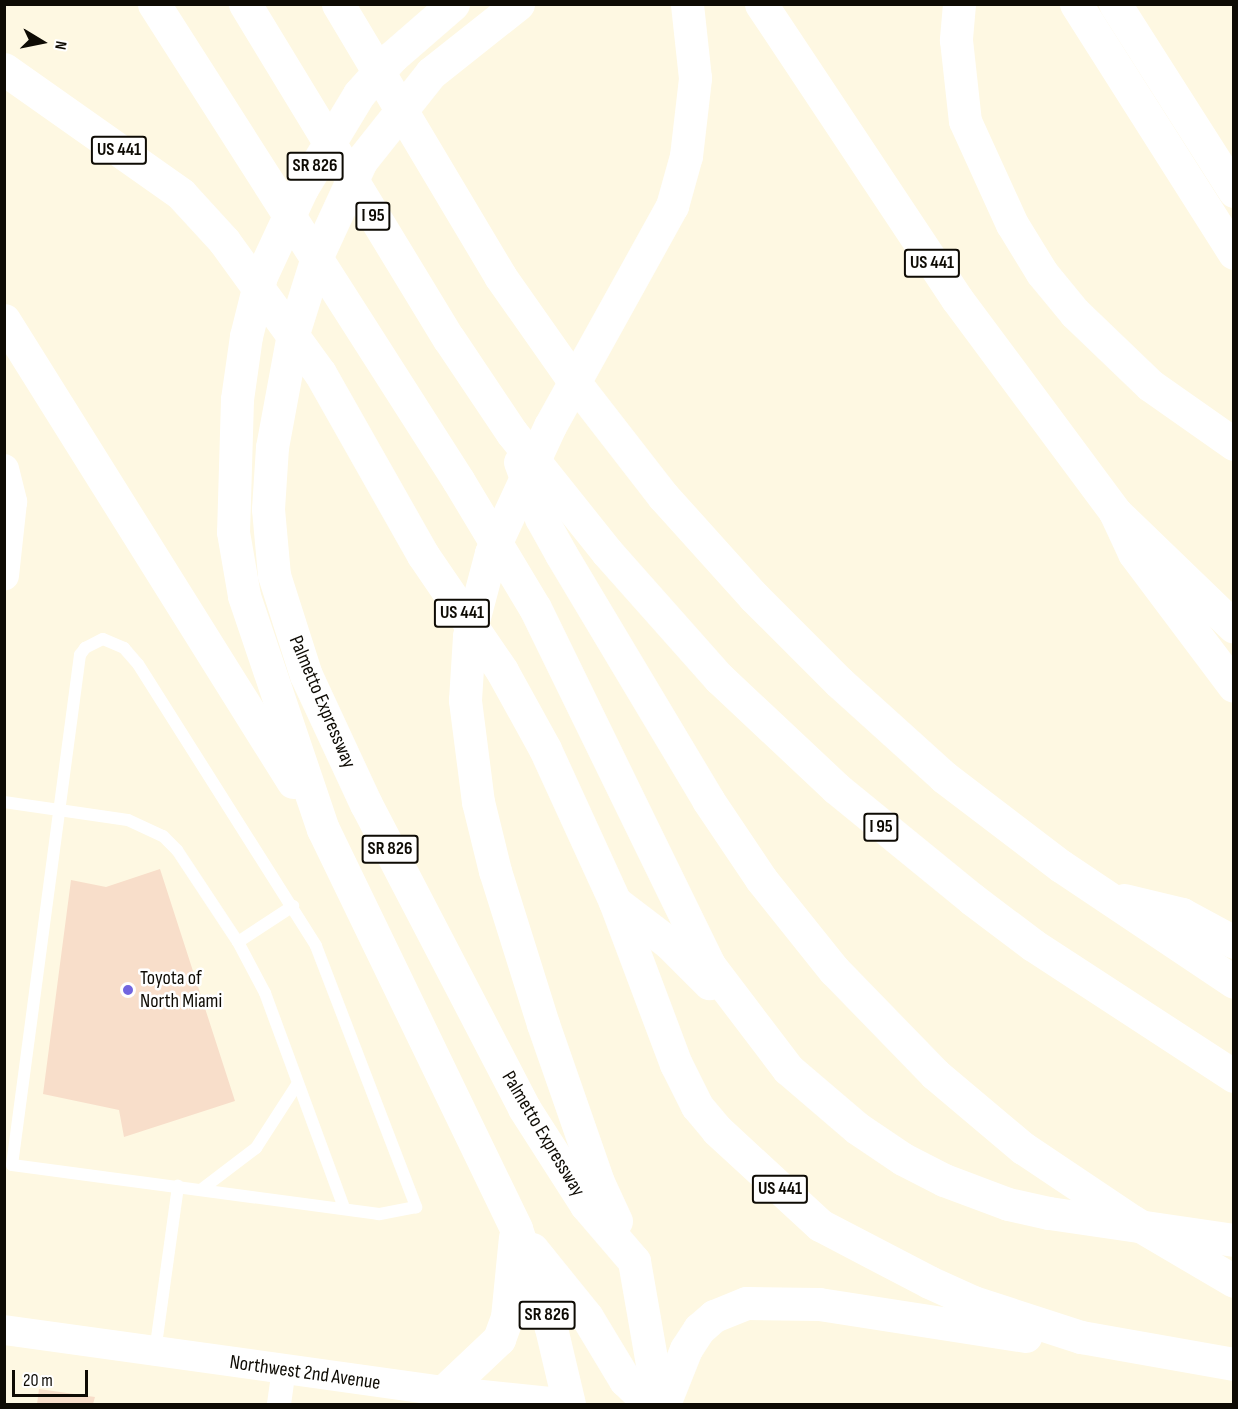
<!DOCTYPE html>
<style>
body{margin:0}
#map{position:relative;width:1238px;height:1409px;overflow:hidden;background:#fef8e2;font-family:"Sofia Sans Condensed",sans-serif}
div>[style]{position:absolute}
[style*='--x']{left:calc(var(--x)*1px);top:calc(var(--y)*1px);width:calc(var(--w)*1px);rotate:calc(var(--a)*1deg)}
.building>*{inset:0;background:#f8deca}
.service>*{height:12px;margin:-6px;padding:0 6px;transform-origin:6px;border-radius:6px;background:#fff}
.minor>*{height:24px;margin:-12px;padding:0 12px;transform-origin:12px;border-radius:12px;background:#fff}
.tertiary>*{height:30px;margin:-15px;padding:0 15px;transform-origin:15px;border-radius:15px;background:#fff}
.primary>*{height:33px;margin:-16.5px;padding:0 16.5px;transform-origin:16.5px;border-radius:16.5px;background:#fff}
.motorway>*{height:33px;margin:-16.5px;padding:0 16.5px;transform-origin:16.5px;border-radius:16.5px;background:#fff}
.dots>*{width:16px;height:16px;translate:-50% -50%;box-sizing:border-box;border:3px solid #fff;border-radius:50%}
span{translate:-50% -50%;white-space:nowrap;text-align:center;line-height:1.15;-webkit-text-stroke:5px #fff;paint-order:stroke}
.shield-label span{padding:2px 4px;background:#fff;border:2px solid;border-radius:4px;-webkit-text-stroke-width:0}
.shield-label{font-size:18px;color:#0e0b04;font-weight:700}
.street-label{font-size:20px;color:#0e0b04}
.poi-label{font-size:20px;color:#0e0b04}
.left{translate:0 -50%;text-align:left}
.frame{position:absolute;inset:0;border:6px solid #0e0b04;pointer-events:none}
.north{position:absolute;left:12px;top:12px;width:60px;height:60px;-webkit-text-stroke:4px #fff;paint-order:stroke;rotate:100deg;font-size:16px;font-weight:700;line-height:24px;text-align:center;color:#0e0b04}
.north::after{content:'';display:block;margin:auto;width:21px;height:27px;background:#0e0b04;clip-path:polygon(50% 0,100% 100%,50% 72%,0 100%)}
.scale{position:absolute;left:12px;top:1370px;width:76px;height:27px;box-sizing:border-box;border:3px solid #0e0b04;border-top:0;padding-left:8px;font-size:18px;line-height:21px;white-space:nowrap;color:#0e0b04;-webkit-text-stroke:4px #fff;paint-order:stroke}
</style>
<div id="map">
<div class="building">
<div style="clip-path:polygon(160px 869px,235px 1101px,124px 1137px,119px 1110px,43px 1094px,71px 880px,106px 887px)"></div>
<div style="clip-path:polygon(39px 1389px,95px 1397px,93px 1404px,37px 1404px)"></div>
</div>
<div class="service">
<div style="--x:103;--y:639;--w:23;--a:23"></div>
<div style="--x:124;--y:648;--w:21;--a:49"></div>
<div style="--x:138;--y:664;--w:333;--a:57.7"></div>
<div style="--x:316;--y:946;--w:280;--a:69"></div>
<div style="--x:416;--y:1207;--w:38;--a:169"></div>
<div style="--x:379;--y:1214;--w:370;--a:-172.4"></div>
<div style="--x:12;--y:1165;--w:515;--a:-82.41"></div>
<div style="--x:80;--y:655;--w:9;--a:-54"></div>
<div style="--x:85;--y:648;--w:20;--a:-27"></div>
<div style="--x:4;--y:802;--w:125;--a:8.3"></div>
<div style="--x:128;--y:820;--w:38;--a:25"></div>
<div style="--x:163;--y:836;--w:20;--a:45"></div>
<div style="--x:177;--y:850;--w:110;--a:56.5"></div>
<div style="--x:238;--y:942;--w:58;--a:62.1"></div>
<div style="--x:265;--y:993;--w:229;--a:69.8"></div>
<div style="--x:238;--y:942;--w:66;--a:-33.2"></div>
<div style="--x:202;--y:1189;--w:68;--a:-37.2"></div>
<div style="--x:256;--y:1148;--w:77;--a:-57.1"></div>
<div style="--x:155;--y:1352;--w:168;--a:-82.1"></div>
</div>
<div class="minor">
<div style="--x:279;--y:1404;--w:34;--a:-82"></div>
</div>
<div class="tertiary">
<div style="--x:4;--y:469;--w:34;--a:76"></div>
<div style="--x:12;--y:502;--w:74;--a:96.2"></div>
<div style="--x:4;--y:1330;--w:444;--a:7.9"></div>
<div style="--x:444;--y:1391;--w:126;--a:5.9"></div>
</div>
<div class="primary">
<div style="--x:761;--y:4;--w:354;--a:56.4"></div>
<div style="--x:957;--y:299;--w:265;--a:53.4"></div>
<div style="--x:1115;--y:512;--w:45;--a:65.1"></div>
<div style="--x:1134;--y:553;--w:166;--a:53.1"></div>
<div style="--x:4;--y:69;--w:217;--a:35.2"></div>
<div style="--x:181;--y:194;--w:64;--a:47.5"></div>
<div style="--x:224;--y:241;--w:163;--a:54"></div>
<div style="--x:320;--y:373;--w:209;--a:60.5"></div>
<div style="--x:423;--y:555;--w:140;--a:55.7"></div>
<div style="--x:502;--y:671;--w:89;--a:61.1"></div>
<div style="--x:545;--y:749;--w:168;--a:65.4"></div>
<div style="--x:615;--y:902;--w:173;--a:69.4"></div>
<div style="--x:676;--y:1064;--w:47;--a:63.4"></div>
<div style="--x:697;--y:1106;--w:31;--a:50"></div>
<div style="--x:717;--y:1130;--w:140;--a:42.7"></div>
<div style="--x:820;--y:1225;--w:123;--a:27.6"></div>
<div style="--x:929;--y:1282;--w:48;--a:24.4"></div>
<div style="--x:973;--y:1302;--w:114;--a:18"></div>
<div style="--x:1081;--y:1337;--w:155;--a:10"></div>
<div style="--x:664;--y:1404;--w:59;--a:-68.2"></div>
<div style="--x:686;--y:1349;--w:24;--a:-57"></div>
<div style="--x:699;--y:1329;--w:20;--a:-41"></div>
<div style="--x:714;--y:1316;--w:35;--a:-22"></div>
<div style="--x:746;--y:1303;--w:73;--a:0.8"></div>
<div style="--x:819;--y:1304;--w:209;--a:8.8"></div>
</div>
<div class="motorway">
<div style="--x:154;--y:4;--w:565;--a:57.44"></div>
<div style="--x:458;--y:480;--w:149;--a:59"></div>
<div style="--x:535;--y:608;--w:397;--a:64"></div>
<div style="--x:709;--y:965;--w:131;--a:52.8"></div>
<div style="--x:788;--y:1069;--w:91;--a:40.5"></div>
<div style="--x:857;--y:1128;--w:55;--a:34"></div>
<div style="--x:903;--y:1159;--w:46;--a:27.1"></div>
<div style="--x:944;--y:1180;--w:68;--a:20.6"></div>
<div style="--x:1008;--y:1204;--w:42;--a:12.4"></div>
<div style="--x:1049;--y:1213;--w:187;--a:8.3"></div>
<div style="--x:245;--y:4;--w:392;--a:58.7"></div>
<div style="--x:449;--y:339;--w:113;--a:56.2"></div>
<div style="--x:512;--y:433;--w:152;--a:51.4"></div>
<div style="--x:607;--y:552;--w:169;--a:48.4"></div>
<div style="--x:719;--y:678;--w:161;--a:43.2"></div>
<div style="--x:836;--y:788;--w:176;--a:39.2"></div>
<div style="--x:972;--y:899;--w:76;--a:37"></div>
<div style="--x:1033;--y:945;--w:240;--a:33.1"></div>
<div style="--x:338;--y:4;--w:317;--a:59.2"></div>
<div style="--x:500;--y:276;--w:132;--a:54.9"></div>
<div style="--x:576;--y:384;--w:142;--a:52.2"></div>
<div style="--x:663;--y:496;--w:136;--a:48"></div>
<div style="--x:754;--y:597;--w:120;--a:45"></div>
<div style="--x:839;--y:682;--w:142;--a:42.1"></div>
<div style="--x:944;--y:777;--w:147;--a:37.3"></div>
<div style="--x:1061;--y:866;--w:208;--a:33.8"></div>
<div style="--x:453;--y:4;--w:81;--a:139"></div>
<div style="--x:392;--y:57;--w:50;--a:131.7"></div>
<div style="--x:359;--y:94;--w:110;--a:121.2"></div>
<div style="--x:302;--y:188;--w:97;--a:115"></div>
<div style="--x:261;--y:276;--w:62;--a:104"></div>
<div style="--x:246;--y:336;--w:64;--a:98.1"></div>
<div style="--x:237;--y:399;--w:133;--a:91.7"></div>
<div style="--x:233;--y:532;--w:65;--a:80.2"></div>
<div style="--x:244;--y:596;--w:246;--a:71.3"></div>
<div style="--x:323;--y:829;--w:444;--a:64.2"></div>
<div style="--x:516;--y:1229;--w:105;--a:70.5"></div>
<div style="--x:551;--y:1328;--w:78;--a:76.7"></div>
<div style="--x:518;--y:4;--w:111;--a:141.6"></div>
<div style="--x:431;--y:73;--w:112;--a:128.5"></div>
<div style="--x:361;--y:161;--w:102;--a:114.8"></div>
<div style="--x:318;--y:254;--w:84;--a:107.4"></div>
<div style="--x:293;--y:334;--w:115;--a:100.5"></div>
<div style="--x:272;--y:447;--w:62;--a:93.7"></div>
<div style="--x:268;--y:509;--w:66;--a:84.8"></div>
<div style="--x:274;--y:575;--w:105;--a:72.3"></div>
<div style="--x:306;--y:675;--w:142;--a:65.1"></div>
<div style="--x:366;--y:804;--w:343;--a:62.5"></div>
<div style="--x:524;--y:1108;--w:115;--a:57.4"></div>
<div style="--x:586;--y:1205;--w:74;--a:49.4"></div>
<div style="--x:634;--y:1261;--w:145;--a:80.1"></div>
<div style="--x:959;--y:4;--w:36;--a:95"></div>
<div style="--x:956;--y:40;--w:81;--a:83.7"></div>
<div style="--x:965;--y:121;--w:113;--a:65.5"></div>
<div style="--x:1012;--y:224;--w:57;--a:58.5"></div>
<div style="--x:1042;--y:273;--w:52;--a:50.5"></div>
<div style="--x:1075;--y:313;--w:104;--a:43.8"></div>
<div style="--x:1150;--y:385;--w:103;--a:35.1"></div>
<div style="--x:1076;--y:4;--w:295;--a:57.6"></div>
<div style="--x:1115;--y:4;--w:222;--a:57.5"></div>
<div style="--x:4;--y:320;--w:545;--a:57.97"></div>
<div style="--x:520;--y:462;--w:60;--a:69.4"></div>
<div style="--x:541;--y:518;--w:41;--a:60.9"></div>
<div style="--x:561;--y:554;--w:287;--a:59.1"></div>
<div style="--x:708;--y:800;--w:95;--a:56.1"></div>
<div style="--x:761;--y:879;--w:117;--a:51.3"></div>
<div style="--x:834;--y:970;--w:145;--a:45.8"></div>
<div style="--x:935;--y:1074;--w:115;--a:40.1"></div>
<div style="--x:1023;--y:1148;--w:131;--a:33.8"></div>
<div style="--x:1132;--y:1221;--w:118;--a:30.5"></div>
<div style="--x:1115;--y:512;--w:165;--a:44"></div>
<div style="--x:1124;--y:900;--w:60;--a:13.6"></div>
<div style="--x:1182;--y:914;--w:59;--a:28.3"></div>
<div style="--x:615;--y:902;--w:68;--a:37.2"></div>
<div style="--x:669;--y:943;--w:57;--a:45"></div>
<div style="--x:616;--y:1221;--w:43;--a:-114.8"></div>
<div style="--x:598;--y:1182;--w:167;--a:-109.2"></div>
<div style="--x:543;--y:1024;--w:160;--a:-107.4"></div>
<div style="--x:495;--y:871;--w:71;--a:-103.8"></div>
<div style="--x:478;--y:802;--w:103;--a:-97.3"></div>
<div style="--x:465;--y:700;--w:64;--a:-86.4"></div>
<div style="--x:469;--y:636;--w:86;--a:-75.2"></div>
<div style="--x:491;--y:553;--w:140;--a:-65.1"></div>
<div style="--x:550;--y:426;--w:252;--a:-61"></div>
<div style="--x:672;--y:206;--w:52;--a:-74.4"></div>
<div style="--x:686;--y:156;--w:79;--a:-83.4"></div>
<div style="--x:695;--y:78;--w:74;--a:-96.2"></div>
<div style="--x:532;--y:1249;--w:87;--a:51"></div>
<div style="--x:587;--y:1317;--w:74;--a:58.9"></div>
<div style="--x:625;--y:1380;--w:35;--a:44"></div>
<div style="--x:444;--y:1391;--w:76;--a:-43.4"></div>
<div style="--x:499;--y:1339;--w:23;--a:-70"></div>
<div style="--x:507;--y:1317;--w:80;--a:-84.3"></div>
</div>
<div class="dots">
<div style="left:128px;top:990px;background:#7265df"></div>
</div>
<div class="shield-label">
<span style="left:119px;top:150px">US 441</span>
<span style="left:315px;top:166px">SR 826</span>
<span style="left:373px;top:216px">I 95</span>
<span style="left:932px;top:263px">US 441</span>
<span style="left:462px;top:613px">US 441</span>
<span style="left:881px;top:827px">I 95</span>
<span style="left:390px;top:849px">SR 826</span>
<span style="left:780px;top:1189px">US 441</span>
<span style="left:547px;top:1315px">SR 826</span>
</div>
<div class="street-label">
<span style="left:322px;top:702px;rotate:67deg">Palmetto Expressway</span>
<span style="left:543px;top:1134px;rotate:59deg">Palmetto Expressway</span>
<span style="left:305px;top:1373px;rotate:8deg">Northwest 2nd Avenue</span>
</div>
<div class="poi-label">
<span class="left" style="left:140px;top:990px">Toyota of<br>North Miami</span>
</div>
<div class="frame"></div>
<div class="north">N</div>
<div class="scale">20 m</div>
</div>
